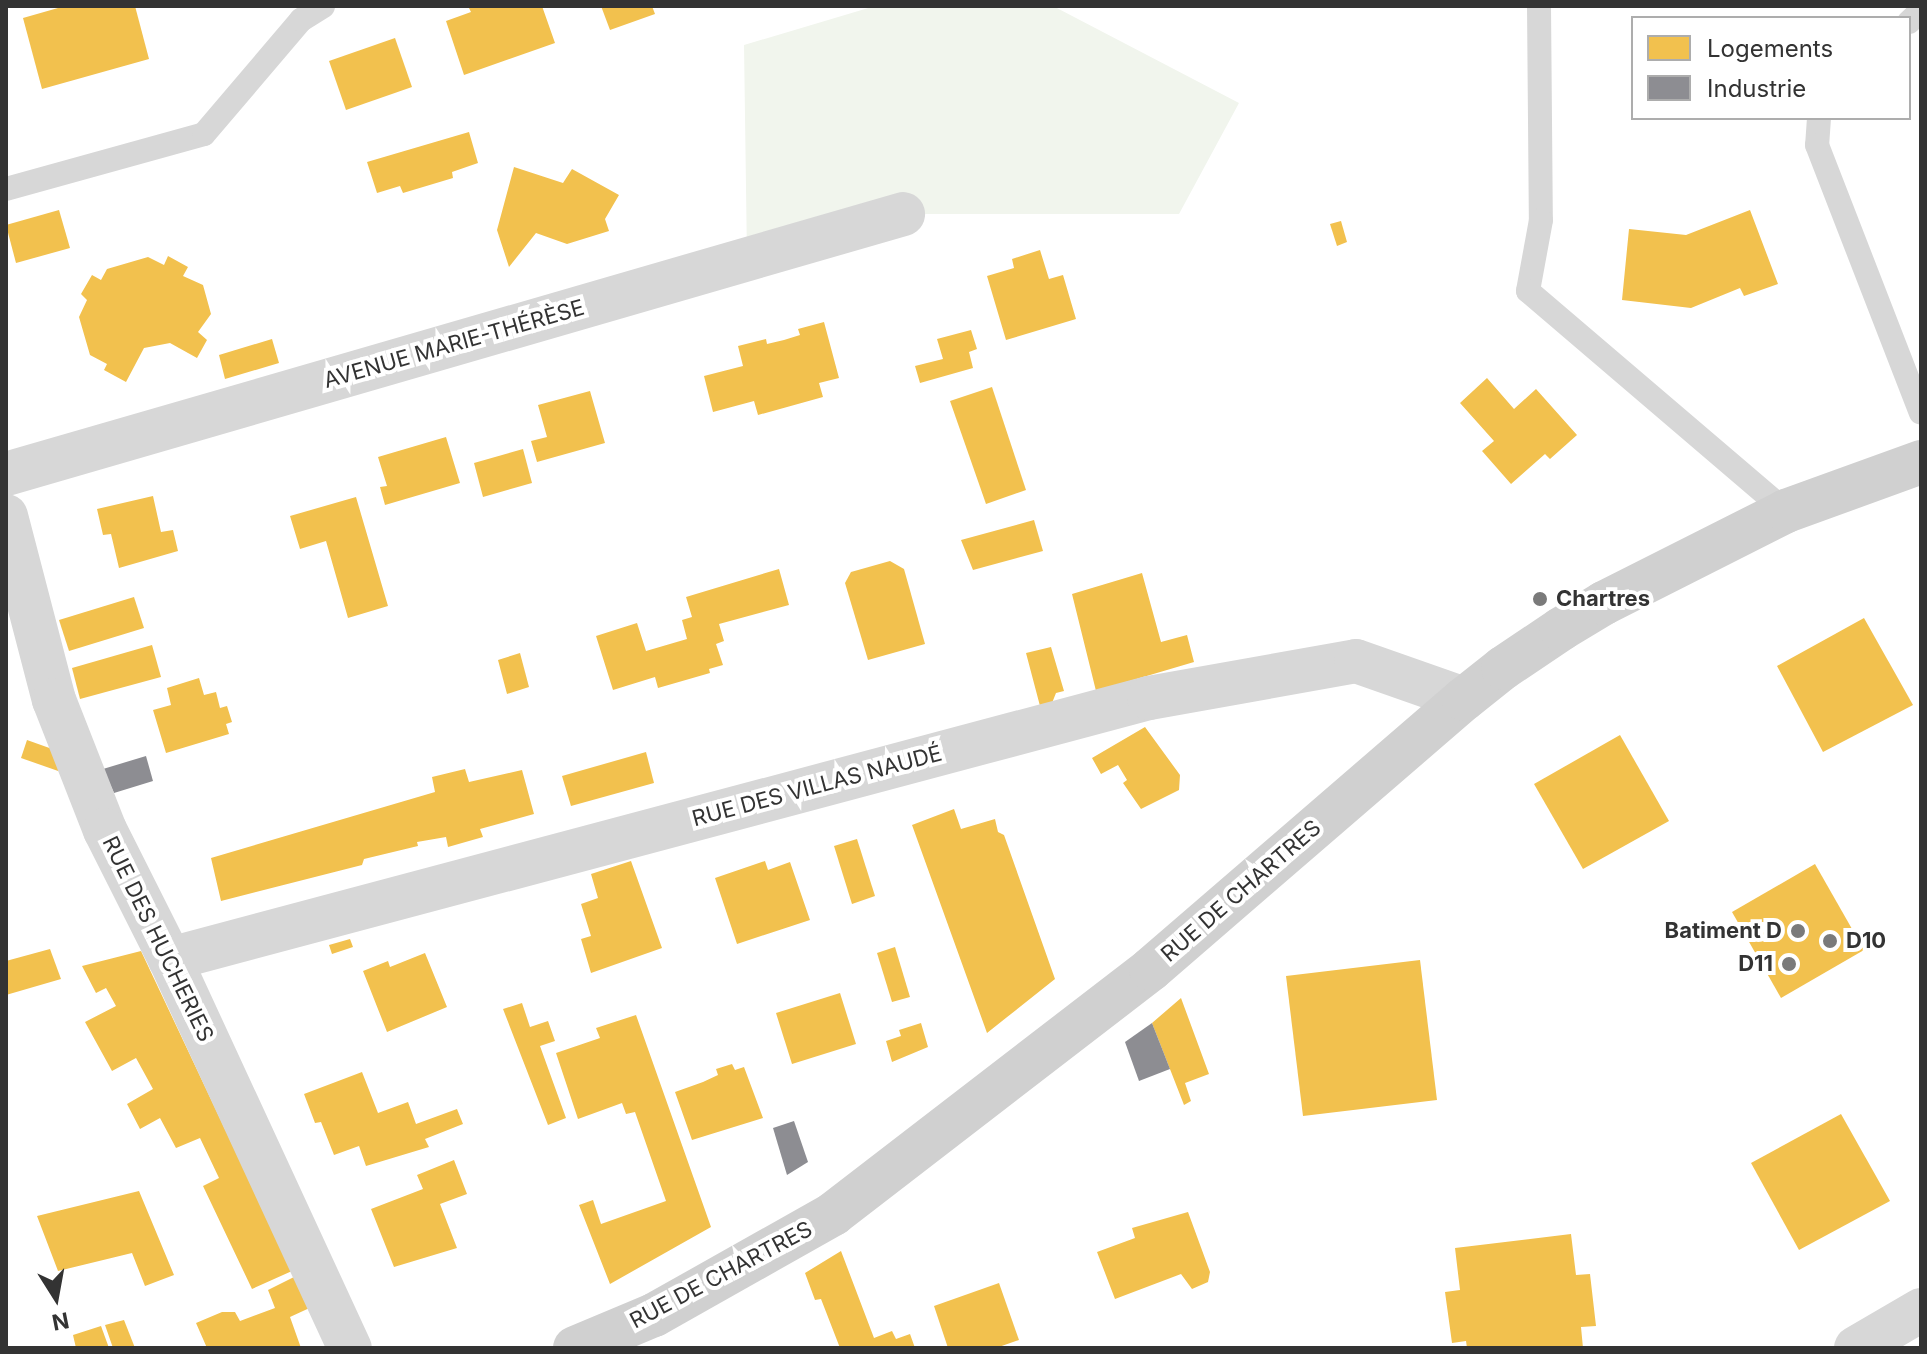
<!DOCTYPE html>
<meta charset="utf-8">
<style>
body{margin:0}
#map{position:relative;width:1927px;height:1354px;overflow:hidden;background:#fff;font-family:Inter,sans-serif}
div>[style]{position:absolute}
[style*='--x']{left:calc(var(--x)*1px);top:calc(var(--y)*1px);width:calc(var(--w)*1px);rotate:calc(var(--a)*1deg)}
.green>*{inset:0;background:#f1f5ed}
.homes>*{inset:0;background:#f2c14e}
.industry>*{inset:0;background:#8d8d92}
.service>*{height:24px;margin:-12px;padding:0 12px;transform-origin:12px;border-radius:12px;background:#d7d7d7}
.minor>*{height:44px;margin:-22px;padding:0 22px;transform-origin:22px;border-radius:22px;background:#d7d7d7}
.tertiary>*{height:44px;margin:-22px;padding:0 22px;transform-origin:22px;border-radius:22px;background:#d7d7d7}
.secondary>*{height:44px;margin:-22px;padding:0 22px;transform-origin:22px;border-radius:22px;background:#d0d0d0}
.dots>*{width:22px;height:22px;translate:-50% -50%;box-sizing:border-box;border:4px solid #fff;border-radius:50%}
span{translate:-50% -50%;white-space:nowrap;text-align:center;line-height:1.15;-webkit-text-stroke:8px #fff;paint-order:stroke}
.street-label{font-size:22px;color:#333}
.poi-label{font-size:22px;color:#333;font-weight:700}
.left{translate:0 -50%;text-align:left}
.right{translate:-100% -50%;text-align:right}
.frame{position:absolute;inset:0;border:8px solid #333;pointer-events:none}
.legend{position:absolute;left:1631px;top:16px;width:280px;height:104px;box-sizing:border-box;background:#fff;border:2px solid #adadad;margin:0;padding:10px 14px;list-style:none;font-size:24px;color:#333}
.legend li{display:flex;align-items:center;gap:16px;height:40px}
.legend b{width:40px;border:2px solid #adadad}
.north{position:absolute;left:16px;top:1258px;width:80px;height:80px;-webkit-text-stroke:6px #fff;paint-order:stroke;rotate:169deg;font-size:22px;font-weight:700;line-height:32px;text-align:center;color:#333}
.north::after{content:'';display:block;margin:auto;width:28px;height:36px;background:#333;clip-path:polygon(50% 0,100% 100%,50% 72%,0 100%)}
</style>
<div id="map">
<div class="green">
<div style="clip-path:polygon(875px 6px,1053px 6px,1239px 103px,1179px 214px,903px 214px,747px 259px,744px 45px)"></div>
</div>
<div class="homes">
<div style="clip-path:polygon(65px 6px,135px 6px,149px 59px,42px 89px,23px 18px)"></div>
<div style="clip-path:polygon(468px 6px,542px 6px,555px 43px,464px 75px,446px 21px,471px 12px)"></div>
<div style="clip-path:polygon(601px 6px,652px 6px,655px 14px,610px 30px)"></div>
<div style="clip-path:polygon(395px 38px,412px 87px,346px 110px,329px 61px)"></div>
<div style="clip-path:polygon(469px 132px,478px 163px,452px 172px,453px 178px,403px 193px,400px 186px,377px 193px,367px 162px)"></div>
<div style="clip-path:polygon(514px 167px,563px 183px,572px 169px,619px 195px,605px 219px,609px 231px,567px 244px,536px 233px,509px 267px,497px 230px)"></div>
<div style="clip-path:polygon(59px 210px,70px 248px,16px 263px,6px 225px)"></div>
<div style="clip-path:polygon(1750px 210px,1778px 284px,1744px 296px,1740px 288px,1691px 308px,1622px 300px,1629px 229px,1686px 235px)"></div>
<div style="clip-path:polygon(1341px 221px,1347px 242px,1337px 246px,1330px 224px)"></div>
<div style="clip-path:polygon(1040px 250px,1049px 279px,1063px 275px,1076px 319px,1006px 340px,987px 276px,1014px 268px,1012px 259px)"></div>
<div style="clip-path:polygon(168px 256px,188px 267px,183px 276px,203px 285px,211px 314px,198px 332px,207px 340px,197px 358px,170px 343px,144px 348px,126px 382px,104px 370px,107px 364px,90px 355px,79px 317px,87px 300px,81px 294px,92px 275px,101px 280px,107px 269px,148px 257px,164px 265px)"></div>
<div style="clip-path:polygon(824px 322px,839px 378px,819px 383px,823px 397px,758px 415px,754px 401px,713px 412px,704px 376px,743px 366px,738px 346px,766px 339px,767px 344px,784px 340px,800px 335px,798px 329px)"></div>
<div style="clip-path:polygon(971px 330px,977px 349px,969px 352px,973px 368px,920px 383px,915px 366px,943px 359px,937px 339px)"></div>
<div style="clip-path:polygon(272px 339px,279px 363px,225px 379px,219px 355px)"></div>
<div style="clip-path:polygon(1487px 378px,1514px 409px,1536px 389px,1577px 435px,1550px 459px,1545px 454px,1511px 484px,1482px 451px,1494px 441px,1460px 403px)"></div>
<div style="clip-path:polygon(992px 387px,1026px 490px,986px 504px,950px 401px)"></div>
<div style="clip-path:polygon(590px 391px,605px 443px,537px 462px,531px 441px,547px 437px,538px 405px)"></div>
<div style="clip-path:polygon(446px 437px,460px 483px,385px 505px,380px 487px,387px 486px,378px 457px)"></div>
<div style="clip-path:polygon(523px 449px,532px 483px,483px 497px,474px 463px)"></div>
<div style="clip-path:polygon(153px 496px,161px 532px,173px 530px,178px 551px,119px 568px,111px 534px,103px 535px,97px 509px)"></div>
<div style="clip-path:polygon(356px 497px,388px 606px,348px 618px,326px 541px,300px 549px,290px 516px)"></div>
<div style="clip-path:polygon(1034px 520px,1043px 551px,973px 570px,961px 540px)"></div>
<div style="clip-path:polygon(890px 561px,904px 569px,925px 644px,868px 660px,845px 583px,851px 572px)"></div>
<div style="clip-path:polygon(779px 569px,789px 605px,719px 624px,724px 641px,716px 644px,723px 665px,709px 669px,710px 673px,658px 688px,655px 677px,613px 690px,596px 636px,637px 623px,646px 651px,687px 639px,682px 620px,692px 617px,686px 597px)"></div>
<div style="clip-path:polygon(1142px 573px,1161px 642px,1187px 635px,1194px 662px,1096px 691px,1072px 594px)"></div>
<div style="clip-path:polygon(134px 597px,144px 628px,69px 651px,59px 620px)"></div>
<div style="clip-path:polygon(1864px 618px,1913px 705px,1823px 752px,1777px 666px)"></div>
<div style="clip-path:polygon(152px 645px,161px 677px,80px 699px,72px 668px)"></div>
<div style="clip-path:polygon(1051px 647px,1064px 691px,1056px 693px,1052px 703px,1040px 706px,1026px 653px)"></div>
<div style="clip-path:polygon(520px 653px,529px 687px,507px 694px,498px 660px)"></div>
<div style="clip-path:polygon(199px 678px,204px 695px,216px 692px,220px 708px,227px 706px,232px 722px,226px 724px,229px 734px,166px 753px,153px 710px,171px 705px,167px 688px)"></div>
<div style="clip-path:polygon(1145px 727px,1180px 775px,1179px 790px,1141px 809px,1123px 783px,1127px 780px,1118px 765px,1101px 774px,1092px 758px)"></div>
<div style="clip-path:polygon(1620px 735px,1669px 821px,1583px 869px,1534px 784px)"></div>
<div style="clip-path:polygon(27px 740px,55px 750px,61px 772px,21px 758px)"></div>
<div style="clip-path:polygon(646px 752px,654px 783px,571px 806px,562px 776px)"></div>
<div style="clip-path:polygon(465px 769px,469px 782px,522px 770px,534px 814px,480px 829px,483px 837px,448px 847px,446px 837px,417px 842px,418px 846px,364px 859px,362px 865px,221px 901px,211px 858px,435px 792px,432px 777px)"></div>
<div style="clip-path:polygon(954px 809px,961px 829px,995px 819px,998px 832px,1004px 835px,1055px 979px,987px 1033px,912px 825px)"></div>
<div style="clip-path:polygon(857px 839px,875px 896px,852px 904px,834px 846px)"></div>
<div style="clip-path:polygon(631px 861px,662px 948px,591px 973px,581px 939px,591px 936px,581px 904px,598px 898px,591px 874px)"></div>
<div style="clip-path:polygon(765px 861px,768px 870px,790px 862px,810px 920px,737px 944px,715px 878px)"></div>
<div style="clip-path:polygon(1815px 864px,1864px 950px,1781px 998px,1732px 912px)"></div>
<div style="clip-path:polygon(350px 939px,353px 947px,332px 954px,329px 945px)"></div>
<div style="clip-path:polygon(895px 947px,910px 997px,892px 1002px,877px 953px)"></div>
<div style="clip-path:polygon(50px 949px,61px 979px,6px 995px,6px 961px)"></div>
<div style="clip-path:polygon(141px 951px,292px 1271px,252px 1289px,203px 1186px,219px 1178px,200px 1138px,176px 1148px,160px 1118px,140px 1129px,127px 1104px,153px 1089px,136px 1058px,112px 1071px,85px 1022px,116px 1006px,106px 988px,96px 993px,82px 966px)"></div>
<div style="clip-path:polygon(425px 953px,447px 1007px,387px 1032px,363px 971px,388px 961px,390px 967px)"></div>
<div style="clip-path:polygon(1420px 960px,1437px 1100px,1303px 1116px,1286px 976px)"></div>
<div style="clip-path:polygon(840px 993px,856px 1044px,792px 1064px,776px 1013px)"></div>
<div style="clip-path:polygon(1181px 998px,1209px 1074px,1185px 1083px,1191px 1101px,1184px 1105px,1152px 1023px)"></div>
<div style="clip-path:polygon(522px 1003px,530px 1027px,548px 1021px,555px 1041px,540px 1046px,566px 1118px,548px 1125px,503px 1009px)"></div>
<div style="clip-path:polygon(636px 1015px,711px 1227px,610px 1284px,579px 1205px,593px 1200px,601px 1224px,666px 1201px,635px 1112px,626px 1114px,622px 1103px,578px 1119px,556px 1053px,600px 1038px,596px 1028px)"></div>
<div style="clip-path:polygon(921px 1023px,928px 1047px,892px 1062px,886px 1041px,901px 1036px,899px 1030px)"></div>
<div style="clip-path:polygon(732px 1064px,735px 1070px,744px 1067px,763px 1118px,692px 1140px,675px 1092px,703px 1082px,718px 1075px,716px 1069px)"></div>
<div style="clip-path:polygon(362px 1072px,378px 1113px,408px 1102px,416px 1124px,457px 1109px,463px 1124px,425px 1139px,429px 1147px,366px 1166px,359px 1146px,334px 1155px,321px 1122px,315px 1123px,304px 1094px)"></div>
<div style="clip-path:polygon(1841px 1114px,1890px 1201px,1799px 1250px,1751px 1163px)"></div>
<div style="clip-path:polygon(454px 1160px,467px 1194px,440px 1204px,457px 1248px,394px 1267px,371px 1209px,423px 1189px,417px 1175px)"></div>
<div style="clip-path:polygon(139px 1191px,174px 1275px,145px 1286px,132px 1253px,58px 1271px,37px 1216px)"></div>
<div style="clip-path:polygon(1188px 1212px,1210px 1272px,1208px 1282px,1192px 1289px,1181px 1274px,1115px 1299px,1097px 1252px,1135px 1238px,1132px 1228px)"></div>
<div style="clip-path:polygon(1571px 1234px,1576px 1275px,1590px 1274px,1596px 1326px,1581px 1327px,1583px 1348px,1467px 1348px,1466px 1341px,1452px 1343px,1445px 1292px,1460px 1290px,1455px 1248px)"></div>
<div style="clip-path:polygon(841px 1251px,874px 1338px,892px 1331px,896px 1339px,910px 1334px,915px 1348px,840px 1348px,821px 1299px,815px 1300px,805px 1273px)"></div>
<div style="clip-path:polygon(300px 1274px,316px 1305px,290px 1317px,301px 1348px,207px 1348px,196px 1323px,222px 1312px,235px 1312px,240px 1321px,275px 1308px,268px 1290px)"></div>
<div style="clip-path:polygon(999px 1283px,1019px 1340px,996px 1348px,948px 1348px,934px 1306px)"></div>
<div style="clip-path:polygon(124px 1320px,135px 1348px,113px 1348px,105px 1325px)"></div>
<div style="clip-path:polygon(101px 1326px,109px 1348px,76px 1348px,73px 1335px)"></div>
</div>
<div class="industry">
<div style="clip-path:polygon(146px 756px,153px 781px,114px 793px,103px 769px)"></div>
<div style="clip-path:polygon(1152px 1023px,1170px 1069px,1139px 1081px,1125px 1042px)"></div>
<div style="clip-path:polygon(794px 1121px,808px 1162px,787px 1175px,773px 1128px)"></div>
</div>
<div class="service">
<div style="--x:1539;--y:6;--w:214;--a:89.5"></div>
<div style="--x:1541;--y:220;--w:72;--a:100.4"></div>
<div style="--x:1528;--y:291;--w:339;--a:40.5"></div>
<div style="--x:1909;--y:22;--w:16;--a:-43"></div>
<div style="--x:1819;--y:118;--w:27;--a:94"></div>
<div style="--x:1817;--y:145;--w:287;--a:68.8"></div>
<div style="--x:6;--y:189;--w:205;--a:-15.5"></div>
<div style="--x:204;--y:134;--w:150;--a:-49.6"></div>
<div style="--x:301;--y:20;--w:26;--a:-32"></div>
</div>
<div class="minor">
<div style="--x:6;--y:474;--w:934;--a:-16.16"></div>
<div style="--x:6;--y:516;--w:190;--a:75.4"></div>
<div style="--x:54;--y:700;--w:140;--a:68.6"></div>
<div style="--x:105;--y:830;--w:144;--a:63.3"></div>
<div style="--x:170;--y:959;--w:429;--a:65.2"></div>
<div style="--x:170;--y:959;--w:1013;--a:-14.93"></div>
<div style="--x:1149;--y:698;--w:210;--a:-10.1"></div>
<div style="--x:1356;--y:661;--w:114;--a:19.4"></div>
</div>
<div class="tertiary">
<div style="--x:1856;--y:1348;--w:75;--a:-30.3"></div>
</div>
<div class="secondary">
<div style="--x:575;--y:1348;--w:86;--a:-22.7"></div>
<div style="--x:654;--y:1315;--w:206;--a:-29.4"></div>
<div style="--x:833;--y:1214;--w:401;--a:-37.6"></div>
<div style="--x:1151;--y:969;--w:413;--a:-40.8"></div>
<div style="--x:1464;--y:699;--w:50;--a:-38.5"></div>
<div style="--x:1503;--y:668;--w:70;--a:-33.9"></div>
<div style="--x:1561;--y:629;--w:50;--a:-31.2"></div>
<div style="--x:1604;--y:603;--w:204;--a:-26.8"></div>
<div style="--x:1786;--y:511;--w:144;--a:-19.9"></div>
</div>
<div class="dots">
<div style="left:1540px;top:599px;background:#7a7a7a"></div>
<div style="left:1798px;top:931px;background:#7a7a7a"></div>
<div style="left:1830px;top:941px;background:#7a7a7a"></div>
<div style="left:1789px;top:964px;background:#7a7a7a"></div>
</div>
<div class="street-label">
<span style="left:454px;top:344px;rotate:-16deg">AVENUE MARIE-THÉRÈSE</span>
<span style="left:817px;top:786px;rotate:-15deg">RUE DES VILLAS NAUDÉ</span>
<span style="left:1241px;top:891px;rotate:-41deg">RUE DE CHARTRES</span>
<span style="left:158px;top:939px;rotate:64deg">RUE DES HUCHERIES</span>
<span style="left:721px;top:1275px;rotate:-28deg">RUE DE CHARTRES</span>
</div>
<div class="poi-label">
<span class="left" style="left:1556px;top:599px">Chartres</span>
<span class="right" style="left:1782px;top:931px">Batiment D</span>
<span class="left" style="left:1846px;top:941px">D10</span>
<span class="right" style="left:1773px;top:964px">D11</span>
</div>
<div class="frame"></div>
<ul class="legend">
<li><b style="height:22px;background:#f2c14e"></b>Logements</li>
<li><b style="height:22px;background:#8d8d92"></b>Industrie</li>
</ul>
<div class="north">N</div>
</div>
